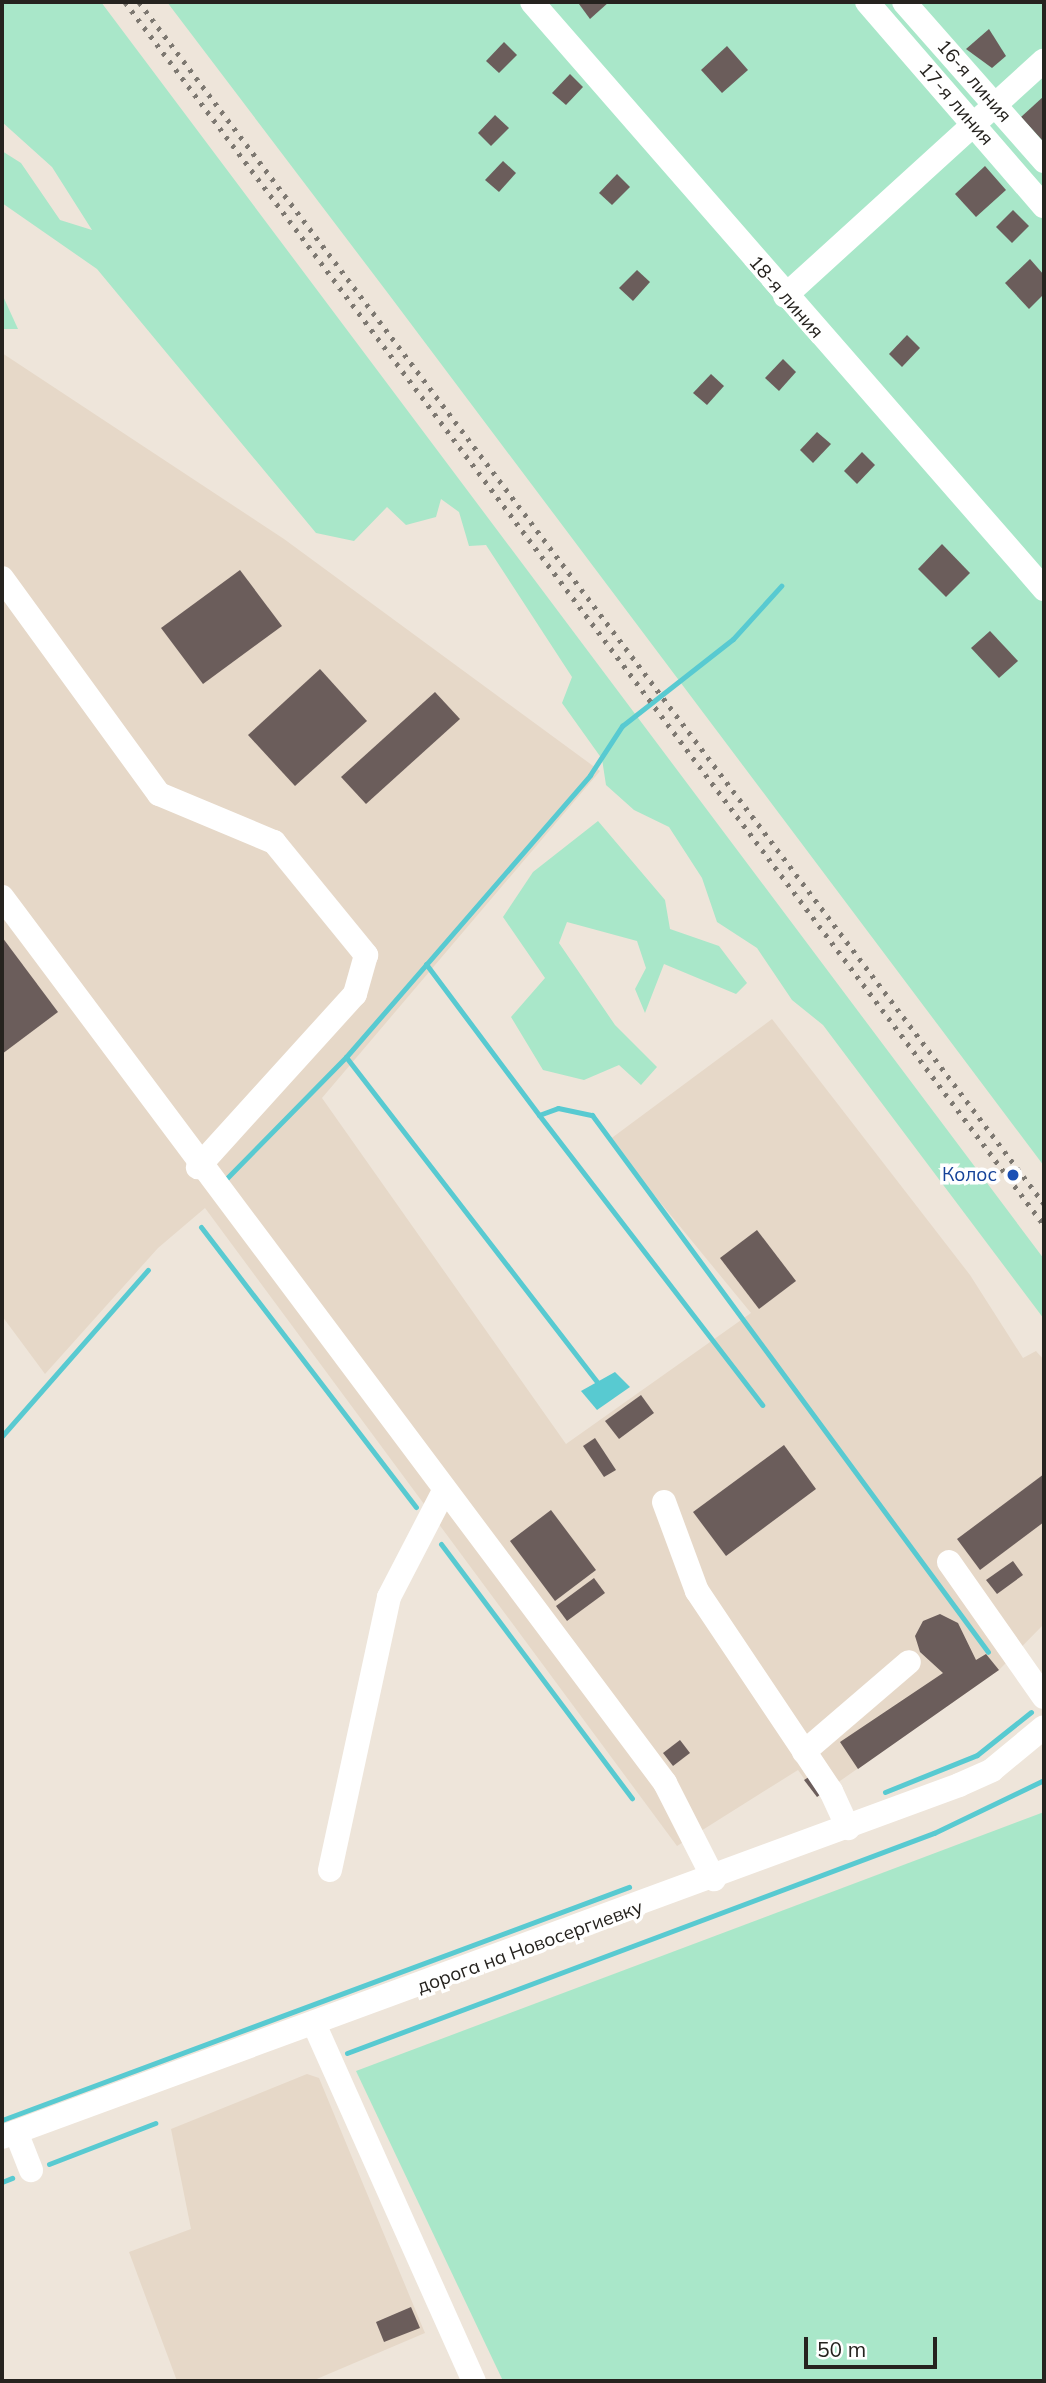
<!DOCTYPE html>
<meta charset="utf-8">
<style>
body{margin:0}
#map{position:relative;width:1046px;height:2383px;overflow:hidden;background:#eee5da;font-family:Mulish,sans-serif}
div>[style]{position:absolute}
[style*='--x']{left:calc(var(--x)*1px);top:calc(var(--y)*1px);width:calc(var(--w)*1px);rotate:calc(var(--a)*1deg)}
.built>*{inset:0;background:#e6d8c8}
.green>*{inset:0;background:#a9e7c9}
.water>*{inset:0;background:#58cad1}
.stream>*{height:5px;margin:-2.5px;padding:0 2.5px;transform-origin:2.5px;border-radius:2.5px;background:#58cad1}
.building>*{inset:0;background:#6b5d5b}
.minor>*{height:24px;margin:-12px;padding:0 12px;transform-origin:12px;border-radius:12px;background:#fff}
.rail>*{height:5px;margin-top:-2.5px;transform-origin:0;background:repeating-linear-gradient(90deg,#7d7871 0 3.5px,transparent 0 10.5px)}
.dots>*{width:19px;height:19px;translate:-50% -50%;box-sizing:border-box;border:4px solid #fff;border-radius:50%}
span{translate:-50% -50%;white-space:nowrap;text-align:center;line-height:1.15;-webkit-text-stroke:7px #fff;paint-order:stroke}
.street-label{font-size:19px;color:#26231f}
.transit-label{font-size:19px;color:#164399}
.right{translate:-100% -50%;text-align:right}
.frame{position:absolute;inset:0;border:4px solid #26231f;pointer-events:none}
.scale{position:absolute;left:804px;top:2337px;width:133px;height:32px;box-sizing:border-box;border:4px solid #26231f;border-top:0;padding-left:9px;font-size:21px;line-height:24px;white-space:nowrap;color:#26231f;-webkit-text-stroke:5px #fff;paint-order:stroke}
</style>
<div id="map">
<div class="built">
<div style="clip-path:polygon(2px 353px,284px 539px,600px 771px,322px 1098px,566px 1444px,751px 1313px,609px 1140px,772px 1019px,970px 1275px,1023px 1358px,1036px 1351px,1044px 1360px,1044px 1624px,999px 1670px,817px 1797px,798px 1770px,677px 1846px,205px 1208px,158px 1248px,45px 1374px,2px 1316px)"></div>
<div style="clip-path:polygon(307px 2074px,319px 2078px,425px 2333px,312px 2381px,177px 2381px,129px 2252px,191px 2229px,171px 2129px)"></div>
</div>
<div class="green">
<div style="clip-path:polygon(2px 2px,101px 2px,1044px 1259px,1044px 1319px,823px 1025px,792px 1000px,757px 948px,717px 922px,702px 878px,669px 827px,634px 810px,606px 785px,602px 759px,562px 703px,572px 677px,486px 545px,469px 546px,459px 512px,441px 499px,436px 517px,406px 525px,387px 507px,354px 541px,316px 533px,97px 269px,2px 203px,2px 151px,21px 163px,60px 220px,92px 230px,52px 167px,2px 122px)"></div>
<div style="clip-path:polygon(167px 2px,1044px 2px,1044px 1166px,387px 292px)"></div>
<div style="clip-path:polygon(2px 294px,18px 329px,2px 329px)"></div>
<div style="clip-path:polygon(598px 821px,665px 900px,670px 929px,719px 946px,747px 983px,736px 994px,664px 964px,645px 1013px,635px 989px,646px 968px,637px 941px,567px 922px,559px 943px,615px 1025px,657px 1067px,641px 1085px,619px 1065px,584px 1080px,543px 1070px,511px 1017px,545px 978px,503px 917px,533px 872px)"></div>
<div style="clip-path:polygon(1044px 1812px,1044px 2381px,503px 2381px,356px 2071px)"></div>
</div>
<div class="water">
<div style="clip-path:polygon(615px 1372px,630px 1387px,597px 1410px,581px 1391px)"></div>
</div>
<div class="stream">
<div style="--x:426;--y:964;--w:189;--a:53.2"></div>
<div style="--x:539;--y:1115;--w:20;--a:-20"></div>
<div style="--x:558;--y:1108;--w:35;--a:12"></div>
<div style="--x:592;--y:1115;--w:667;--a:53.59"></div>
<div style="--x:346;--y:1057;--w:411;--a:52.3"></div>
<div style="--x:539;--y:1115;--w:366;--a:52.4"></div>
<div style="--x:227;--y:1178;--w:170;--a:-45.5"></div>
<div style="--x:346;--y:1057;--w:373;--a:-49.1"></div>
<div style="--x:590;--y:775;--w:59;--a:-56.9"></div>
<div style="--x:622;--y:726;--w:141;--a:-38.1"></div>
<div style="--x:733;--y:639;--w:72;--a:-47.8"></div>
<div style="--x:201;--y:1227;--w:353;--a:52.5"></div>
<div style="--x:2;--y:1436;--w:221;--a:-48.7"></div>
<div style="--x:441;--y:1544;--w:318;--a:53.1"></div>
<div style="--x:885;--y:1792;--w:99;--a:-21.9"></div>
<div style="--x:977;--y:1755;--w:69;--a:-38.5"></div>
<div style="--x:347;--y:2053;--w:627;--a:-20.55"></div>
<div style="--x:934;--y:1833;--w:122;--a:-25.7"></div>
<div style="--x:2;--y:2120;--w:669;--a:-20.39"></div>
<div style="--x:49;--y:2164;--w:114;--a:-21.1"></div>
<div style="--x:2;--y:2182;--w:11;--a:-22"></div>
</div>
<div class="building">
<div style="clip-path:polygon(609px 2px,590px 19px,579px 4px,583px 2px)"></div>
<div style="clip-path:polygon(989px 29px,1006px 56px,992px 68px,966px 49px)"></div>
<div style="clip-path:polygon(504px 42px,517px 55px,499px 73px,486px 61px)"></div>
<div style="clip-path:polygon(727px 46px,748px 70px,722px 93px,701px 70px)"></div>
<div style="clip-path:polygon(570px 74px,583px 87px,566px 105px,552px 93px)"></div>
<div style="clip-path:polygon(1044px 96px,1044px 138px,1042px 140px,1021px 117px)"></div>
<div style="clip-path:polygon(495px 115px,509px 128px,491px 146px,478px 133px)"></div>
<div style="clip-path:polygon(503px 161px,516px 173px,499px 192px,485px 180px)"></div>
<div style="clip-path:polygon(985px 166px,1006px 190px,976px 217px,955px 194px)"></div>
<div style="clip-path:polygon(617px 174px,630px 187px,612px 205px,599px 193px)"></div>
<div style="clip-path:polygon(1013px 210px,1029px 226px,1012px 243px,996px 227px)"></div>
<div style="clip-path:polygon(1030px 259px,1044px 275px,1044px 294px,1029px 309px,1005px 283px)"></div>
<div style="clip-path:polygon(637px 270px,650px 282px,633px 301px,619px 288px)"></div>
<div style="clip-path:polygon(907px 335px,920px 348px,902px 367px,889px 354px)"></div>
<div style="clip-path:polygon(783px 359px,796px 372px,779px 391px,765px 378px)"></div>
<div style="clip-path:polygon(711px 374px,724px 386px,707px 405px,693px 393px)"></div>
<div style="clip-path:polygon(817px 432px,831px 444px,813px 463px,800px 450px)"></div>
<div style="clip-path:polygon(862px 452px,875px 465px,857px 484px,844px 471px)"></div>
<div style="clip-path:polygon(942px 544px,970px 573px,946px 597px,918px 569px)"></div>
<div style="clip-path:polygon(240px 570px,282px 626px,203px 684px,161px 628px)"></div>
<div style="clip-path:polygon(990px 631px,1018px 661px,999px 678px,971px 648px)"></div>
<div style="clip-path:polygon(320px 669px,367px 721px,295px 786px,248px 735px)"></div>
<div style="clip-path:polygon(435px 692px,460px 719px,366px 804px,341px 777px)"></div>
<div style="clip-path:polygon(2px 937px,58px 1012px,2px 1054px)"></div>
<div style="clip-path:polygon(757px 1230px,796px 1281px,759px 1309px,720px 1258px)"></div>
<div style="clip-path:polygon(641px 1395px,654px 1413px,619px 1439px,605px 1421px)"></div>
<div style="clip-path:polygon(595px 1438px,616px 1470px,604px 1477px,583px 1446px)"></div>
<div style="clip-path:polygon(784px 1445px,816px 1489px,726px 1556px,693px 1512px)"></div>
<div style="clip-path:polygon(1044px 1474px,1044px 1522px,980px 1570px,957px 1539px)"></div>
<div style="clip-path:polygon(551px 1510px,596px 1570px,555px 1601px,510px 1541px)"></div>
<div style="clip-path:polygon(1013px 1561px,1023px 1575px,997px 1594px,986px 1580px)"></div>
<div style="clip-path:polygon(594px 1578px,605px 1593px,567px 1621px,556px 1606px)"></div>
<div style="clip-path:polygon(940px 1614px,958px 1623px,976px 1660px,986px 1654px,999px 1670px,858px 1769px,840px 1742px,943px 1673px,920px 1652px,915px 1636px,923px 1621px)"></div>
<div style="clip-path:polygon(680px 1740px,690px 1753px,673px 1766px,663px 1753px)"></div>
<div style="clip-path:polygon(812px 1775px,824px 1792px,817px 1797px,804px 1780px)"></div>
<div style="clip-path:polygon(411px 2307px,420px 2328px,384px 2342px,376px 2322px)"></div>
</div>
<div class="minor">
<div style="--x:532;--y:2;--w:779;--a:48.9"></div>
<div style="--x:867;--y:2;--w:270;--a:49.1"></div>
<div style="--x:904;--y:2;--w:212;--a:48.6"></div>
<div style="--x:785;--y:296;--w:350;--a:-42.3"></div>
<div style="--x:2;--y:578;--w:267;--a:54"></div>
<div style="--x:159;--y:794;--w:125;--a:22.7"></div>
<div style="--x:274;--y:842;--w:146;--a:50.8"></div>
<div style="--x:366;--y:955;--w:41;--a:105.8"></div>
<div style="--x:355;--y:994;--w:234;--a:132.2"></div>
<div style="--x:2;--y:897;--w:1107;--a:53.19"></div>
<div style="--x:665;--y:1783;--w:108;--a:63"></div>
<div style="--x:664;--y:1502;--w:95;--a:69.7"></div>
<div style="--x:697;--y:1591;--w:241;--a:56.2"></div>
<div style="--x:831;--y:1791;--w:41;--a:65.3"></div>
<div style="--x:949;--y:1562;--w:165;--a:54.9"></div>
<div style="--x:804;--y:1752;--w:138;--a:-40.6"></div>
<div style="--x:330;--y:1870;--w:279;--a:-77.8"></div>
<div style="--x:389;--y:1597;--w:119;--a:-62.6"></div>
<div style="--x:315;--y:2026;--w:389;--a:65.9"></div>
<div style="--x:16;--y:2132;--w:41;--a:68.5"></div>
<div style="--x:2;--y:2137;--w:1020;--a:-20.19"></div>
<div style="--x:959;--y:1785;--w:36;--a:-24"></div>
<div style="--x:992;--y:1770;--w:67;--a:-39.6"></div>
</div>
<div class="rail">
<div style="--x:125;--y:2;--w:1530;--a:53.08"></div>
<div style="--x:139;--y:2;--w:1505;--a:53.02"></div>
</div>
<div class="dots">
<div style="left:1013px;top:1175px;background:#1a4fb4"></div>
</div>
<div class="street-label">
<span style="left:974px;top:81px;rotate:49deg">16-я линия</span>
<span style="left:956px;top:104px;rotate:49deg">17-я линия</span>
<span style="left:786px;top:297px;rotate:49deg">18-я линия</span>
<span style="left:530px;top:1947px;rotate:-20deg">дорога на Новосергиевку</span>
</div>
<div class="transit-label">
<span class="right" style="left:997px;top:1175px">Колос</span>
</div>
<div class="frame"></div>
<div class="scale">50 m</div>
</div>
